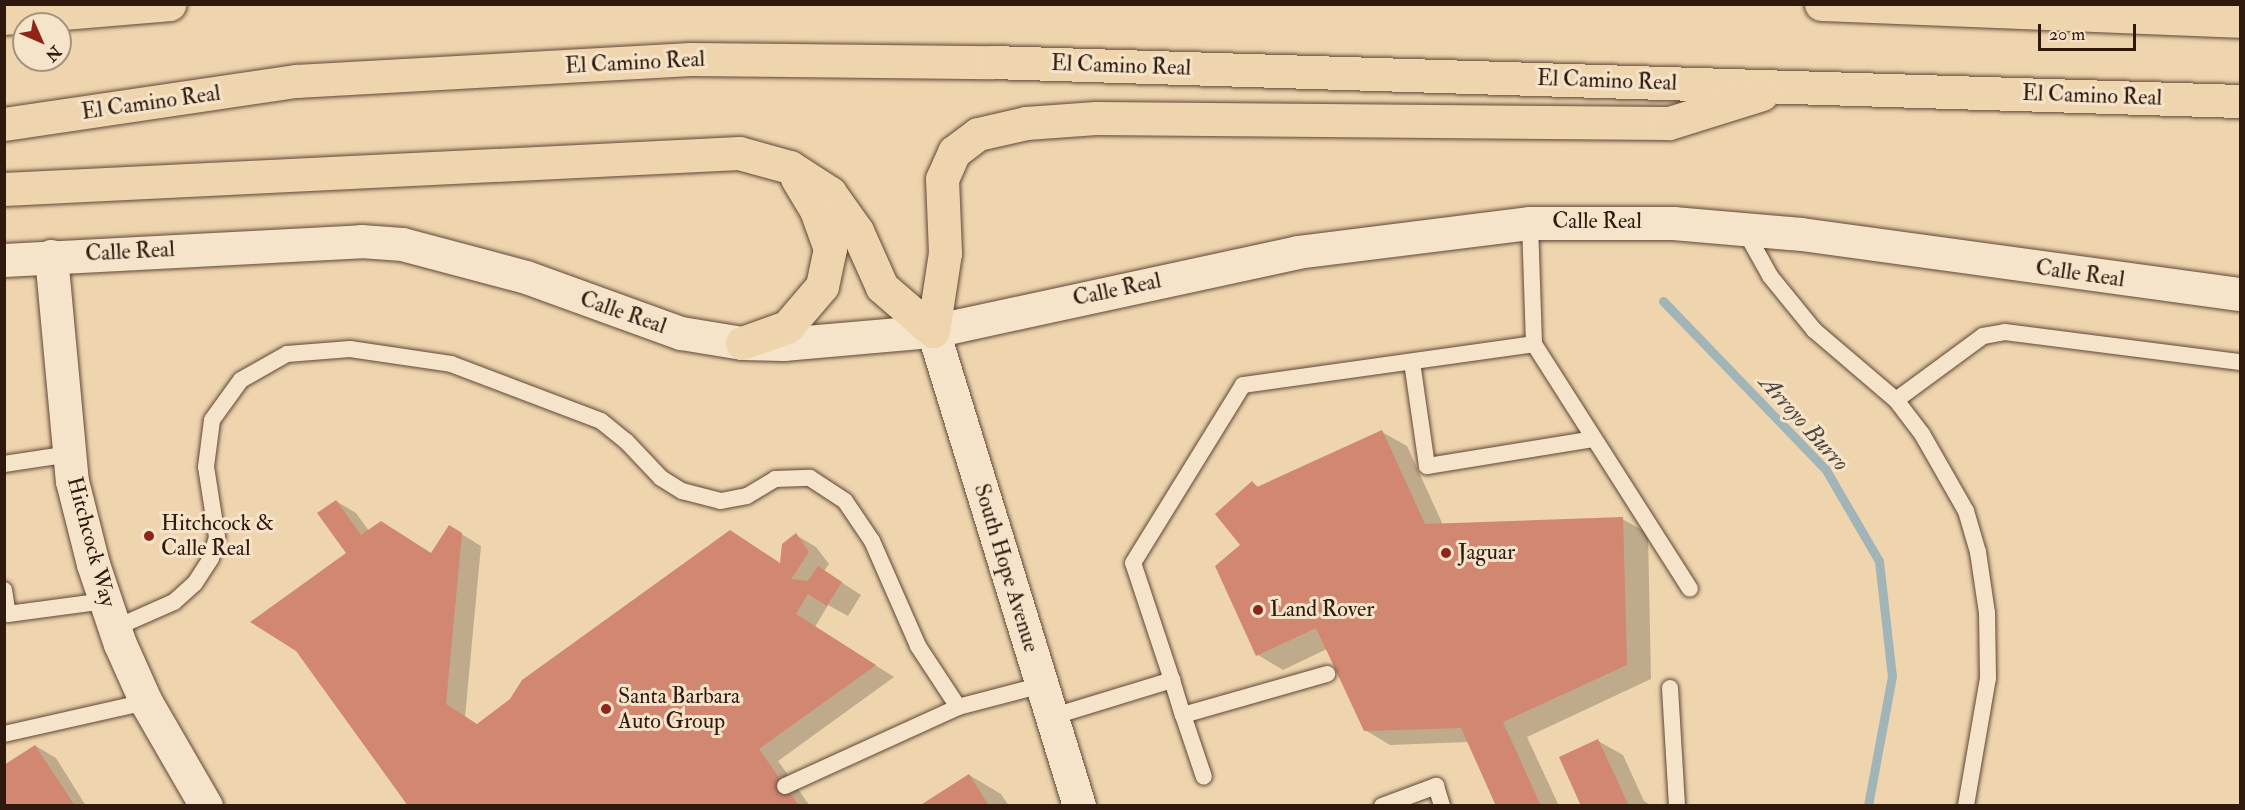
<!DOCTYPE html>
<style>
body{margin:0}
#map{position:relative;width:2245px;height:810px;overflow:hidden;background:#efd5ae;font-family:"IM FELL Double Pica",serif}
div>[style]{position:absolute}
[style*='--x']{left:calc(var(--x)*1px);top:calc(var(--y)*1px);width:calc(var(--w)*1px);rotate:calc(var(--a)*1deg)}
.shadow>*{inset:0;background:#0003}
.stream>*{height:9px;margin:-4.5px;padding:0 4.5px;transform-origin:4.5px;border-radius:4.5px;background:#a1b5b8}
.building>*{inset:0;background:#d28770}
.roads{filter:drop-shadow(0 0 2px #5f4736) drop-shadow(0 0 2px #5f4736)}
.service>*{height:16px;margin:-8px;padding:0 8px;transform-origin:8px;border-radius:8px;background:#f5e4ca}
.tertiary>*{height:33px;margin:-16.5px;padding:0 16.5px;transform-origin:16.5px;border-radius:16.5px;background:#f5e4ca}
.secondary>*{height:33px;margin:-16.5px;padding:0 16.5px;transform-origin:16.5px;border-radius:16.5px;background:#f5e4ca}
.motorway>*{height:33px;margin:-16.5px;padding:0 16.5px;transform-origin:16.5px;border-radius:16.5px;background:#efd5ae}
.dots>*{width:16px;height:16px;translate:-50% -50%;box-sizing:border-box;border:3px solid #f5e4ca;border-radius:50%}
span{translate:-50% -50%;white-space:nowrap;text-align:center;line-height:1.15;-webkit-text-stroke:6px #f5e4ca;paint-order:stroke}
.street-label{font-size:22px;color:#2f180e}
.poi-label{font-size:22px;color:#2f180e}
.left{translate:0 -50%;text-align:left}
.water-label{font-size:24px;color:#514741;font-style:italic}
.frame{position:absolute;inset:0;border:6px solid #2f180e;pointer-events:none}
.north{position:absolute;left:12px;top:12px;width:60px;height:60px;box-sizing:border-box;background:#f5e4ca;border:2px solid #a6927f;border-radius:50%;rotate:135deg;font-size:16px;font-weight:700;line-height:24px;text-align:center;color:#2f180e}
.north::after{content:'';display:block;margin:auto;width:21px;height:27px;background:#8f2418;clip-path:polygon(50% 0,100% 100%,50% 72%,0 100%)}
.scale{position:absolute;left:2038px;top:24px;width:98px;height:27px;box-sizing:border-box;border:3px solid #2f180e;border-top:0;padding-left:8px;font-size:18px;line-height:21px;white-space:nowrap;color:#2f180e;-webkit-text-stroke:4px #f5e4ca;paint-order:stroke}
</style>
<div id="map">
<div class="shadow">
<div style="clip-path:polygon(1382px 432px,1407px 446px,1443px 525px,1622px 519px,1648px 533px,1651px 679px,1527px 737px,1559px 806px,1498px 806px,1469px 742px,1390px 745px,1365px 730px,1327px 649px,1283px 670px,1258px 655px,1242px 545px,1253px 483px,1260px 488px)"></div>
<div style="clip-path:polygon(336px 501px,356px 513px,369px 531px,432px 554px,450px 527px,481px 546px,465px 717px,478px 725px,781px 564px,796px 535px,816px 547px,829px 564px,824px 571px,861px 595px,848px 616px,828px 605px,815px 627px,894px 677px,778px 761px,810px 806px,410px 806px)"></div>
<div style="clip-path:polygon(1598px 741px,1623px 755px,1644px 801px,1652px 806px,1583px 806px)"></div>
<div style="clip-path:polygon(36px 746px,56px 758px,86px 806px,4px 806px)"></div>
<div style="clip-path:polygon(969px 775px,1001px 794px,1009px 806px,922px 806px)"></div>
</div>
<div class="stream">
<div style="--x:1663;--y:301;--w:235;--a:46"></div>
<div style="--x:1826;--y:470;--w:105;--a:59.8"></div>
<div style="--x:1879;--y:561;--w:116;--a:83.6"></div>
<div style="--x:1892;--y:676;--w:132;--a:100.5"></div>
</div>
<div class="building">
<div style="clip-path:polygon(1382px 430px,1425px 524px,1623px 517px,1627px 665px,1503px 722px,1541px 806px,1496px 806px,1461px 728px,1364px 731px,1316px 628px,1256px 656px,1215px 566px,1240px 545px,1215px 514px,1252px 481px,1257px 487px)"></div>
<div style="clip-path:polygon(336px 500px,361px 535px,381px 521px,431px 553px,449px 525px,462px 533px,446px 704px,477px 724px,510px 699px,522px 680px,730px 530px,780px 563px,782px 544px,796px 533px,809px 552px,791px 579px,808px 581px,818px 566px,842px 582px,827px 606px,808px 594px,796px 614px,876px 665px,759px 749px,799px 806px,408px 806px,296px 651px,250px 622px,346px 553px,317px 513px)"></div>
<div style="clip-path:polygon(1598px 739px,1629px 806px,1581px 806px,1559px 757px)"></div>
<div style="clip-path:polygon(35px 745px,75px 806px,4px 806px,4px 765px)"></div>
<div style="clip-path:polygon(969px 774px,989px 806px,919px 806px)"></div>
</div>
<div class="roads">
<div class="service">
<div style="--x:1744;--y:229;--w:54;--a:61"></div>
<div style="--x:1770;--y:276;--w:70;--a:50.8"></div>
<div style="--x:1814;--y:330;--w:108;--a:40.5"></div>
<div style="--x:1896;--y:400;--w:43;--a:52.6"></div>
<div style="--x:1922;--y:434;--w:89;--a:60.3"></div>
<div style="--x:1966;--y:511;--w:43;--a:73.7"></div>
<div style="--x:1978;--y:552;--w:62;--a:81.6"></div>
<div style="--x:1987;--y:613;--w:65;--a:89.1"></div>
<div style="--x:1988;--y:678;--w:130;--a:99.8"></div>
<div style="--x:1534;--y:344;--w:290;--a:57.5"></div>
<div style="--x:1412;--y:362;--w:105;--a:81.8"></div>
<div style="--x:1427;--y:466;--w:168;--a:-9.2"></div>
<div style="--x:1896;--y:400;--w:108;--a:-36.3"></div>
<div style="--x:1983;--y:336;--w:22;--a:-10"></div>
<div style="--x:2005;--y:332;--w:237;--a:7.3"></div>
<div style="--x:4;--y:464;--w:67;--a:-8.6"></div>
<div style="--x:4;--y:590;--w:24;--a:81"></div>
<div style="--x:8;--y:614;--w:98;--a:-7.6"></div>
<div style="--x:115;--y:628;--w:64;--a:-23.8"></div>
<div style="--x:174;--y:602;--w:28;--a:-42"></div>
<div style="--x:195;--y:583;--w:30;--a:-57"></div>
<div style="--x:211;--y:558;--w:22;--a:-74"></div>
<div style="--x:217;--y:537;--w:71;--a:-98.9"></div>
<div style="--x:206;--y:467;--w:47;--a:-82.7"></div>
<div style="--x:212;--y:420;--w:49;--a:-54.1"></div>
<div style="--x:241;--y:380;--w:53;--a:-29.5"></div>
<div style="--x:287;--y:354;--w:63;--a:-4.5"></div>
<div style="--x:350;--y:349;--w:102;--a:8.4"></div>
<div style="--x:451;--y:364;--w:160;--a:20.8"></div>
<div style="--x:601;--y:421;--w:32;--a:39"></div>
<div style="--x:626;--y:441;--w:51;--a:46.6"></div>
<div style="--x:661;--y:478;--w:25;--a:32"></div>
<div style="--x:682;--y:491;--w:40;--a:14.4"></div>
<div style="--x:721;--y:501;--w:26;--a:-11"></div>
<div style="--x:747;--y:496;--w:33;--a:-31"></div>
<div style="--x:775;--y:479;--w:35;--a:-2"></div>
<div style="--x:810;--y:478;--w:42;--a:33.3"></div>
<div style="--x:845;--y:501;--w:48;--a:56"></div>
<div style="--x:872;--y:541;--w:115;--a:66.3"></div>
<div style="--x:918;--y:646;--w:73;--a:56.7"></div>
<div style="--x:1172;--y:680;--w:37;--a:73"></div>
<div style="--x:1183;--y:715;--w:150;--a:-15.9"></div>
<div style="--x:1670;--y:688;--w:118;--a:86.6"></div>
<div style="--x:1183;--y:715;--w:65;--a:71.3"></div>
<div style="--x:1051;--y:717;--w:127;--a:-17"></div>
<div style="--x:1172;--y:680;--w:123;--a:-108.4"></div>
<div style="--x:1133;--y:563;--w:209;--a:-58.3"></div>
<div style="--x:1243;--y:385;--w:294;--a:-8"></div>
<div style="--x:1534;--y:344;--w:121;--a:-91.9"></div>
<div style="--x:4;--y:734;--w:146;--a:-12.7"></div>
<div style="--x:785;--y:786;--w:190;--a:-24.5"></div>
<div style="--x:958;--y:707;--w:87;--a:-14.7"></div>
<div style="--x:1382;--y:806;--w:58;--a:-20.3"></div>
<div style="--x:1436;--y:786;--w:21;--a:73"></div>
</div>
<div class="tertiary">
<div style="--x:51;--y:256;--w:226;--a:84.7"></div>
<div style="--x:72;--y:481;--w:86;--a:75.8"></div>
<div style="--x:93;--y:564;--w:84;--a:71.4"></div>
<div style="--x:120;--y:644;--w:64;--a:65.9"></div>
<div style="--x:146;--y:702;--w:120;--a:60"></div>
<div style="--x:4;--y:260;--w:358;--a:-3"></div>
<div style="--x:361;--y:241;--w:41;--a:4.2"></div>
<div style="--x:402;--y:244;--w:128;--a:14.9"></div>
<div style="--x:526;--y:277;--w:165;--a:19.9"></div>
<div style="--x:681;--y:333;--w:62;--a:9.3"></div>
<div style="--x:742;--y:343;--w:41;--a:1.4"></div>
<div style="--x:783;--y:344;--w:151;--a:-5"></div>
<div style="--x:933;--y:331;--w:372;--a:-12.2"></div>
<div style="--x:1297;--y:252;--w:235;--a:-7.1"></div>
<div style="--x:1530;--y:223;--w:143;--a:0"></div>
<div style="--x:1673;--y:223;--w:128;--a:4.9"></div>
<div style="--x:1801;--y:234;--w:443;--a:7.8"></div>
</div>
<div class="secondary">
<div style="--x:933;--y:331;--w:497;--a:72.9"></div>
</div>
<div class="motorway">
<div style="--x:1821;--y:4;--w:419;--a:2.3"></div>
<div style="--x:4;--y:18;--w:166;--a:-4.8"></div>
<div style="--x:4;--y:124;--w:295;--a:-8.4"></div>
<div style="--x:296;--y:81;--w:395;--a:-3.2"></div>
<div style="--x:690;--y:59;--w:302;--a:0.6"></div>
<div style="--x:992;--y:62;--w:1249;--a:1.79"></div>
<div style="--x:4;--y:189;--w:736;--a:-2.8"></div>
<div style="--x:739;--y:153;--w:53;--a:15.4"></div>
<div style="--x:790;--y:167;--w:48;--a:33"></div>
<div style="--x:830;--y:193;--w:47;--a:54.6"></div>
<div style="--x:857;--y:231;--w:61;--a:65.9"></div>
<div style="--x:882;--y:287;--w:67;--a:40.8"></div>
<div style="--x:933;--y:331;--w:79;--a:-81.3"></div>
<div style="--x:945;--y:253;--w:74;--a:-92.3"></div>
<div style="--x:942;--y:179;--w:30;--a:-66"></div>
<div style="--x:954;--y:152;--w:30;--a:-37"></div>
<div style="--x:978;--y:134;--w:49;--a:-12.9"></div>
<div style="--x:1026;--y:123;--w:70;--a:-4.1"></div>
<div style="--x:1096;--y:118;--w:573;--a:0.5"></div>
<div style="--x:1669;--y:123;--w:97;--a:-17.3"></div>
<div style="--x:742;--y:343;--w:48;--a:-19.6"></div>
<div style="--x:787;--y:327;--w:54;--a:-49.5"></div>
<div style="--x:822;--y:286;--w:38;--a:-78"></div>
<div style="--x:830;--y:249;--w:41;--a:-109.7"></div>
<div style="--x:816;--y:210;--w:37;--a:-121"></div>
</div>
</div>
<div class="dots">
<div style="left:149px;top:536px;background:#8f2418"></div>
<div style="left:1446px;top:553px;background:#8f2418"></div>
<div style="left:1258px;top:610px;background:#8f2418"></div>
<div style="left:606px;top:709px;background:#8f2418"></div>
</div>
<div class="street-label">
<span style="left:635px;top:63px;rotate:-3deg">El Camino Real</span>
<span style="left:1121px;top:66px;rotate:2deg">El Camino Real</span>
<span style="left:1607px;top:81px;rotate:2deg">El Camino Real</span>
<span style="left:2092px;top:96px;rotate:2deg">El Camino Real</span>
<span style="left:151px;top:103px;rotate:-8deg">El Camino Real</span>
<span style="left:1597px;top:222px">Calle Real</span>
<span style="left:130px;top:252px;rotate:-3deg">Calle Real</span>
<span style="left:2080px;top:274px;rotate:8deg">Calle Real</span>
<span style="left:1117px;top:290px;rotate:-12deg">Calle Real</span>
<span style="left:623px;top:313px;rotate:19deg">Calle Real</span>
<span style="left:91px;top:542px;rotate:75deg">Hitchcock Way</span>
<span style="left:1006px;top:568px;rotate:73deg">South Hope Avenue</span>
</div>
<div class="poi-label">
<span class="left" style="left:161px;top:536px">Hitchcock &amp;<br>Calle Real</span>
<span class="left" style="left:1458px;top:553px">Jaguar</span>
<span class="left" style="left:1270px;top:610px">Land Rover</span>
<span class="left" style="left:618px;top:709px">Santa Barbara<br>Auto Group</span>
</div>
<div class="water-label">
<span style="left:1804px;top:423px;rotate:48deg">Arroyo Burro</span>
</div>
<div class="frame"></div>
<div class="north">N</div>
<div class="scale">20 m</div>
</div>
